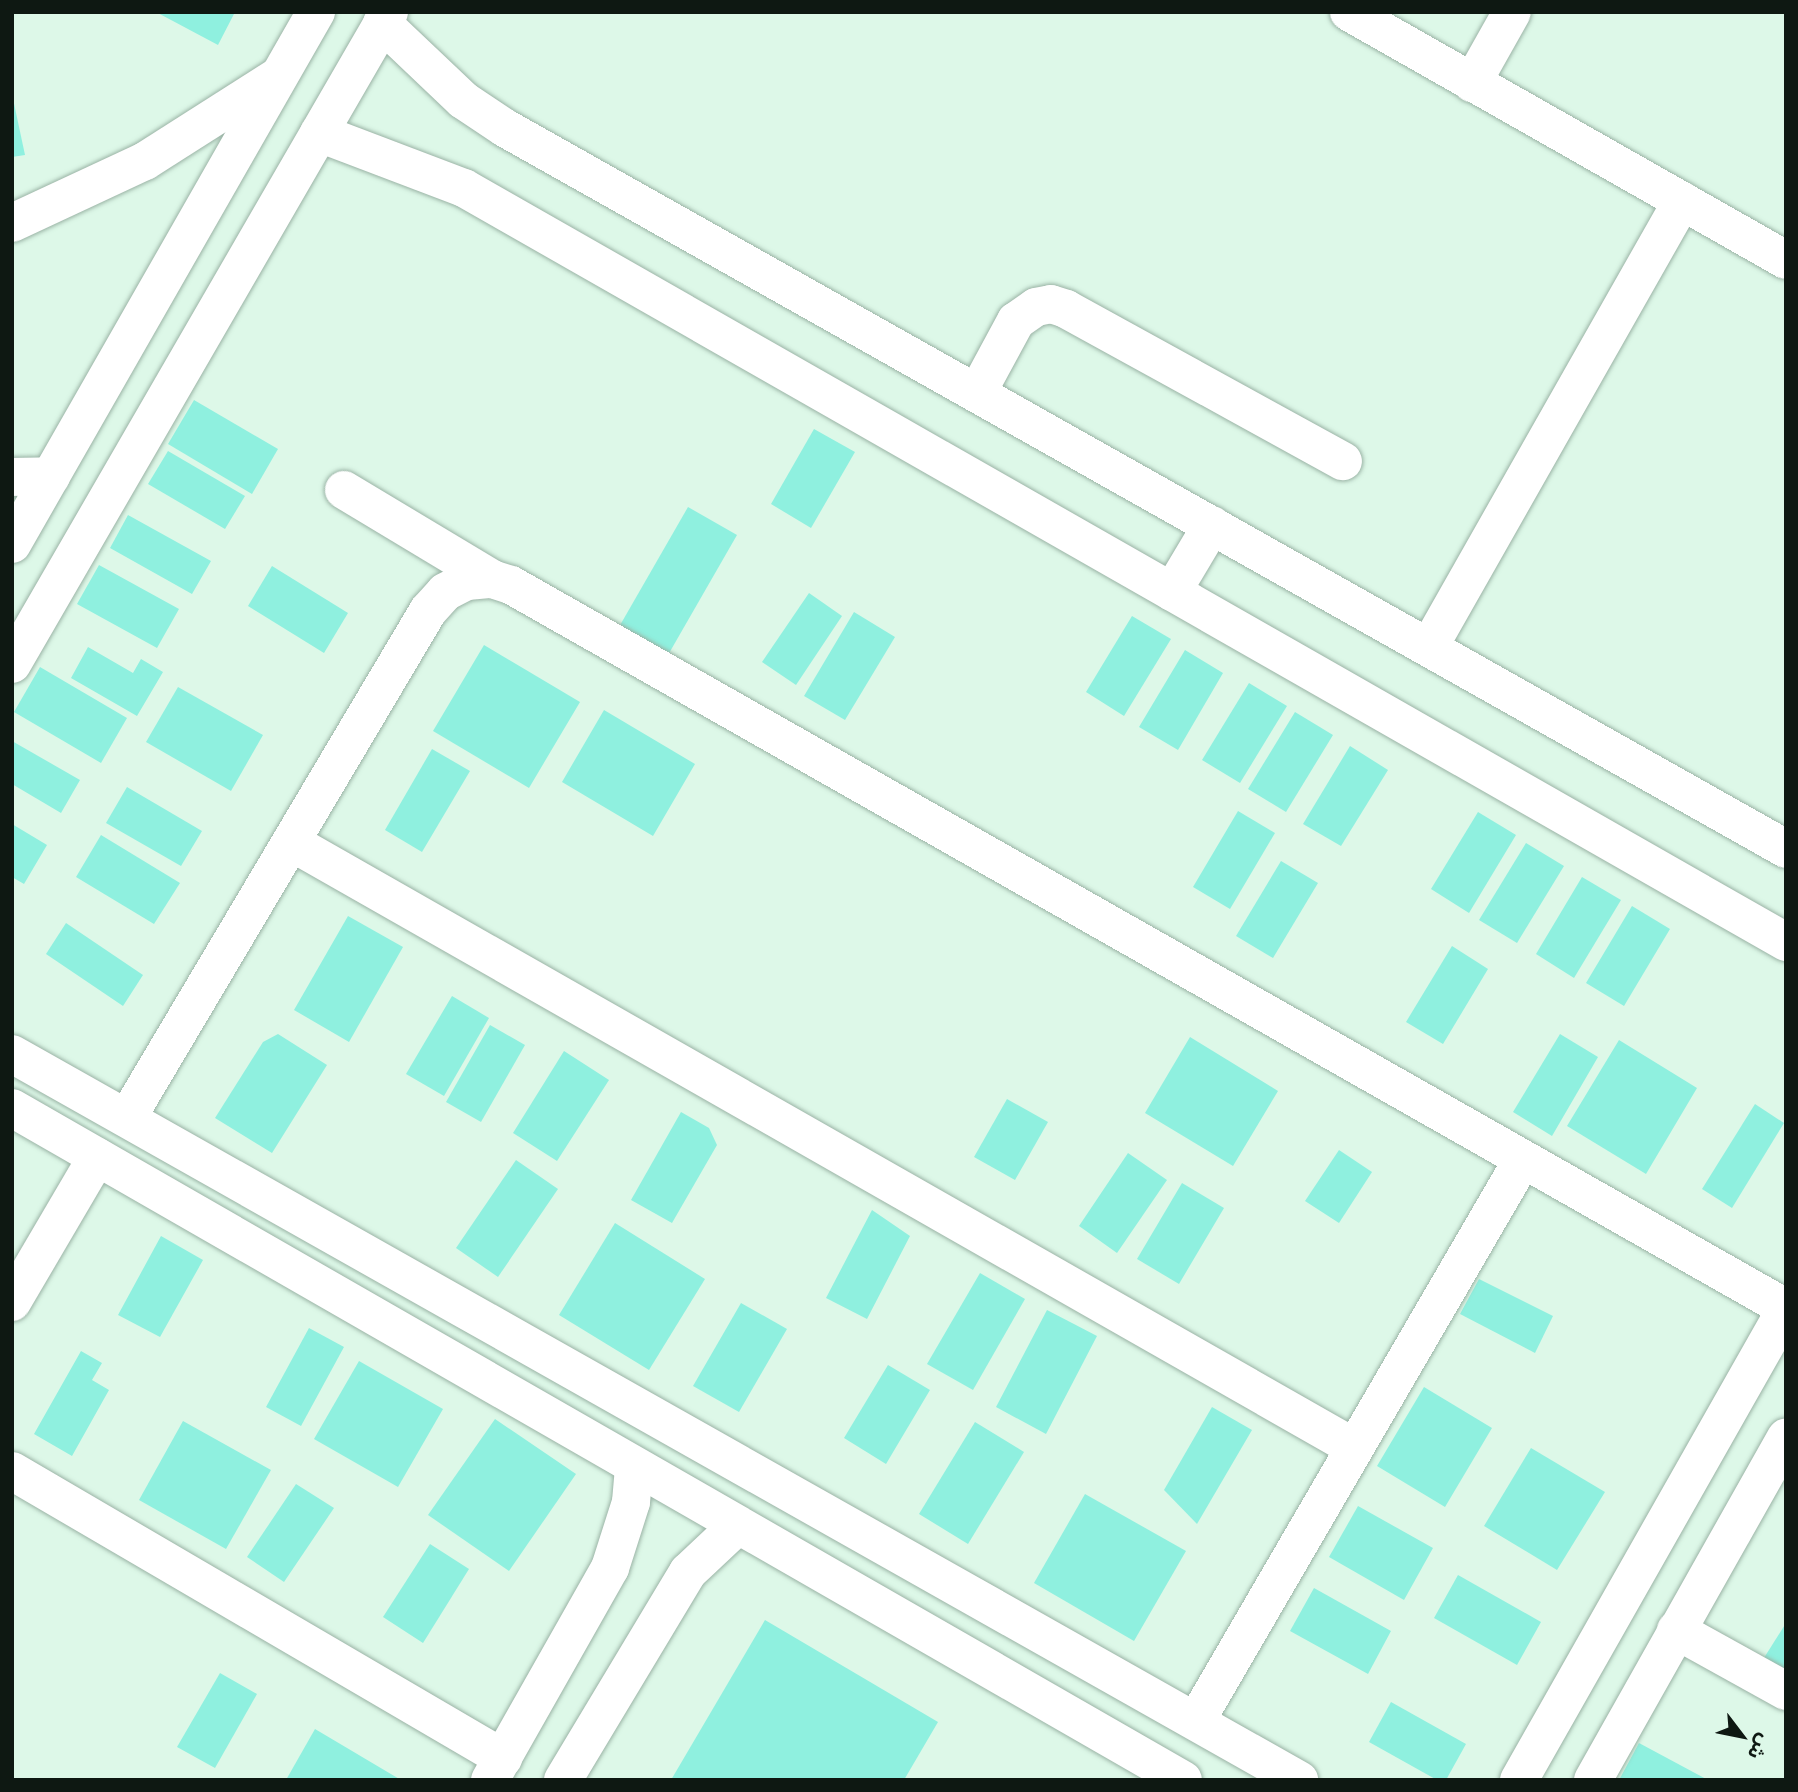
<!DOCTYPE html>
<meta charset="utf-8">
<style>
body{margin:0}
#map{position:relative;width:1798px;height:1792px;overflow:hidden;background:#ddf8e8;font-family:"PT Sans","Noto Sans Arabic",sans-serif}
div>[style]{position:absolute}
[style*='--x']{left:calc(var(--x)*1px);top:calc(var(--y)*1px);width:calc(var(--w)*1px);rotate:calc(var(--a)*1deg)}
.building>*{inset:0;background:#8ff0df}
.roads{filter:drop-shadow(0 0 2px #9ab3a5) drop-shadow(0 0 2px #9ab3a5)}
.minor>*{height:38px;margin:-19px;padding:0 19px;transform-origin:19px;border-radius:19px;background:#fff}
span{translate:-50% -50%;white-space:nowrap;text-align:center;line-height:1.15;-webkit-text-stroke:7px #ddf8e8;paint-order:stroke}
.frame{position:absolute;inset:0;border:14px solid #0e1812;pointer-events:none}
.north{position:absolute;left:1707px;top:1701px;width:70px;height:70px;-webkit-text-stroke:5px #ddf8e8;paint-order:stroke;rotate:122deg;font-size:19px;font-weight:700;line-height:28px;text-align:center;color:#0e1812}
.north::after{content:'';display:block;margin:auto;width:24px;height:32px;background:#0e1812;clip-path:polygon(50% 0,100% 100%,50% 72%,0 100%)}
</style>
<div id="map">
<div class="building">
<div style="clip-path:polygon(156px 12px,235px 12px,218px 45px)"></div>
<div style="clip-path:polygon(12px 94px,25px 155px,12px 157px)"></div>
<div style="clip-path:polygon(194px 400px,278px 449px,252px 494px,168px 444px)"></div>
<div style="clip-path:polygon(814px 429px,855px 452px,811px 528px,771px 504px)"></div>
<div style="clip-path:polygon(168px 451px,245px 496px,225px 529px,148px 484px)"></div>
<div style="clip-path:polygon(688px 507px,737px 535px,668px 655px,619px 627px)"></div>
<div style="clip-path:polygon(128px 515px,211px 561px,192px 594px,110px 548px)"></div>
<div style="clip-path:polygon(99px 565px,179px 609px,157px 648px,77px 604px)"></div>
<div style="clip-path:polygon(272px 566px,348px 613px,324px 653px,248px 606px)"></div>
<div style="clip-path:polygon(809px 593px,842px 616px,796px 685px,762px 662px)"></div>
<div style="clip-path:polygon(854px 612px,895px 637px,845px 720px,804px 696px)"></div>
<div style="clip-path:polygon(1132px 616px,1171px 639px,1124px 716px,1086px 692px)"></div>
<div style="clip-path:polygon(484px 645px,580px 702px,529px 788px,433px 731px)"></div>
<div style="clip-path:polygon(88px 647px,133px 673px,141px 659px,163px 672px,137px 716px,71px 678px)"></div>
<div style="clip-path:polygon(1185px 650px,1223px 673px,1178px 750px,1139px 727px)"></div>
<div style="clip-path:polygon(40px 667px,127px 718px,101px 763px,14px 712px)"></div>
<div style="clip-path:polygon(1249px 683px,1287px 706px,1240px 783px,1202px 760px)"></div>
<div style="clip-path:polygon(178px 687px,263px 735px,231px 791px,146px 742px)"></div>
<div style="clip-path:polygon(604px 710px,695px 764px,653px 836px,562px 782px)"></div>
<div style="clip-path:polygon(1295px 712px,1333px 735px,1286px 812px,1248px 789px)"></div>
<div style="clip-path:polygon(12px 741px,80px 780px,61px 813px,12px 784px)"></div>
<div style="clip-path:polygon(1350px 746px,1388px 770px,1341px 846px,1303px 824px)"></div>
<div style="clip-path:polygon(432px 749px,470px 771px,422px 852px,385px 830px)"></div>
<div style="clip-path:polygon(127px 787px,202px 831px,181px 866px,106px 823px)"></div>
<div style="clip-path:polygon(1238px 811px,1275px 833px,1230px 909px,1193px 887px)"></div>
<div style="clip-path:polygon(1478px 812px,1516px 835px,1469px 913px,1431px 889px)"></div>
<div style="clip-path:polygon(12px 824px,47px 845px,24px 884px,12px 877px)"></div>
<div style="clip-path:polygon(101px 835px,180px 883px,154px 924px,76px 877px)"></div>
<div style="clip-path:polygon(1526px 843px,1564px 866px,1517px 943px,1479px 920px)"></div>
<div style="clip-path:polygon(1281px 861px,1318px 883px,1273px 958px,1236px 936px)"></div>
<div style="clip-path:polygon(1582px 877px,1621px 900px,1574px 978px,1536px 954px)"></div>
<div style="clip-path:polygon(1632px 906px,1670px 929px,1624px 1006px,1586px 983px)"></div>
<div style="clip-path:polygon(348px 916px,403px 947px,349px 1042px,294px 1010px)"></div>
<div style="clip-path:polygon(66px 923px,143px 975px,123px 1006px,46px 954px)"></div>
<div style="clip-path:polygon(1452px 946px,1488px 969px,1443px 1044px,1406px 1022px)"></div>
<div style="clip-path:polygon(452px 996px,489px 1018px,444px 1096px,406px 1074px)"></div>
<div style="clip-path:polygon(490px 1025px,525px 1045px,481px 1122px,446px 1102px)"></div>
<div style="clip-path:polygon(278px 1034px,327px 1065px,272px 1153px,215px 1118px,263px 1042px)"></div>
<div style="clip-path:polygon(1560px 1034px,1598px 1057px,1552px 1136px,1513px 1112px)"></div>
<div style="clip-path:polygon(1190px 1037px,1278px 1091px,1233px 1166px,1145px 1113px)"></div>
<div style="clip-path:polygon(1619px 1040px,1697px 1088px,1646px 1174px,1567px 1126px)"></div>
<div style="clip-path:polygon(564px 1051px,609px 1080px,557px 1161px,513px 1133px)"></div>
<div style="clip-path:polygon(1007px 1099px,1048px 1122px,1015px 1180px,974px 1157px)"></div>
<div style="clip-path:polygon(1755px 1104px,1784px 1123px,1732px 1208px,1702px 1189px)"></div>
<div style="clip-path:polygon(681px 1112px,709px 1128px,717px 1145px,672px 1223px,631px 1200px)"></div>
<div style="clip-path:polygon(1339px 1150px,1372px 1172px,1339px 1223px,1305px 1201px)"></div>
<div style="clip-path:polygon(1128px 1153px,1167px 1180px,1117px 1253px,1079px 1226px)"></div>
<div style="clip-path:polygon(516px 1160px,558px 1189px,498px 1277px,456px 1248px)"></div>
<div style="clip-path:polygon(1182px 1183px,1224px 1208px,1179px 1284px,1137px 1259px)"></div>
<div style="clip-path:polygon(872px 1210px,910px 1236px,867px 1319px,826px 1298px)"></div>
<div style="clip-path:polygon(615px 1223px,705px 1279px,649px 1370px,559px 1315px)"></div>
<div style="clip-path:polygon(161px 1236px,203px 1260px,160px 1337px,118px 1315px)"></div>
<div style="clip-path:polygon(980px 1273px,1025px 1299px,973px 1390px,927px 1364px)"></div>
<div style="clip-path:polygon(1479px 1279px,1553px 1316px,1535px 1353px,1460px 1314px)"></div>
<div style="clip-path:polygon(741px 1303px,787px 1329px,739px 1412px,693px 1386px)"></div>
<div style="clip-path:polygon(1047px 1310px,1097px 1336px,1046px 1434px,996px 1407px)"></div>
<div style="clip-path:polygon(309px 1328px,344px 1347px,301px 1426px,266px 1407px)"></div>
<div style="clip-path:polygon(81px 1351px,102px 1363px,92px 1380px,109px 1390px,72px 1456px,34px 1434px)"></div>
<div style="clip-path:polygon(359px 1361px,443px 1409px,398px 1487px,314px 1439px)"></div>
<div style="clip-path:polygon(888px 1365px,930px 1390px,886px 1464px,844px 1438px)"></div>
<div style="clip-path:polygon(1424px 1387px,1492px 1428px,1445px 1507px,1377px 1466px)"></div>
<div style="clip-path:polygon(1212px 1407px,1252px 1430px,1197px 1524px,1164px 1490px)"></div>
<div style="clip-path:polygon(495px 1419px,576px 1474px,509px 1571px,428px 1515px)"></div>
<div style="clip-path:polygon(183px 1421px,271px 1470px,226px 1549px,139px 1500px)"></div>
<div style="clip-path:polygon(975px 1422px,1024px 1452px,968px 1544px,919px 1514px)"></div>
<div style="clip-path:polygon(1531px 1448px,1605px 1492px,1557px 1570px,1484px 1526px)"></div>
<div style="clip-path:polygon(296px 1484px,334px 1508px,284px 1582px,247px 1557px)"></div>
<div style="clip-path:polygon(1085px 1494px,1186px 1551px,1134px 1641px,1034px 1583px)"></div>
<div style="clip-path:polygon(1358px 1506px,1433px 1548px,1404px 1600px,1329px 1557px)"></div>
<div style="clip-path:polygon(430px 1544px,469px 1569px,423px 1643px,383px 1617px)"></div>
<div style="clip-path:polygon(1458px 1575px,1541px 1622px,1517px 1665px,1434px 1618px)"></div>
<div style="clip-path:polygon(1314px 1588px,1391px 1631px,1368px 1674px,1290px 1631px)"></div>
<div style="clip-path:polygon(765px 1620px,938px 1722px,904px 1780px,671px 1780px)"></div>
<div style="clip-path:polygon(1786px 1623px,1786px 1682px,1757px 1669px)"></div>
<div style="clip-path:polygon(220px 1673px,257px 1694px,215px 1768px,177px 1747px)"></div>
<div style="clip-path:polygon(1391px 1702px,1466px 1744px,1446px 1780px,1437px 1780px,1369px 1742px)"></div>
<div style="clip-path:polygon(315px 1729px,401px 1780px,286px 1780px)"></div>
<div style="clip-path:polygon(1639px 1743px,1708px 1780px,1619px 1780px)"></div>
</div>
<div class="roads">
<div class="minor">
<div style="--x:1349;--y:12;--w:502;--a:29.58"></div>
<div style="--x:382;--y:23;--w:112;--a:43.5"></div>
<div style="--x:463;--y:100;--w:50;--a:33.7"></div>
<div style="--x:505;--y:128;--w:1470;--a:29.37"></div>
<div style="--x:1472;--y:83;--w:81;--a:-60.6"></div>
<div style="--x:319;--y:133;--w:155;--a:20.8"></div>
<div style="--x:464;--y:188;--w:1522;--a:29.7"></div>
<div style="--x:12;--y:223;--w:147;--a:-25"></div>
<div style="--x:145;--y:161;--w:156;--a:-32.5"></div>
<div style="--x:977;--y:393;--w:82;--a:-61.6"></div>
<div style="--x:1016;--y:321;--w:24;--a:-35"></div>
<div style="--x:1036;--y:307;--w:15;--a:-11"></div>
<div style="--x:1051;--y:304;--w:16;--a:18"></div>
<div style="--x:1066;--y:309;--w:316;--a:28.8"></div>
<div style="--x:12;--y:477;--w:39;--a:-1"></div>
<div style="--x:344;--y:490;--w:173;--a:31"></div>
<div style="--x:12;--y:544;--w:613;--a:-60.26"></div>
<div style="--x:1172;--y:592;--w:78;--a:-59.2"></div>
<div style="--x:1429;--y:647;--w:513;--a:-60.44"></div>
<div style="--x:12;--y:664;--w:753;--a:-59.96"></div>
<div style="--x:291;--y:842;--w:1224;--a:29.66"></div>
<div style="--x:12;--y:1054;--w:1478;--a:29.43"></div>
<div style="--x:12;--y:1108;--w:1350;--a:29.85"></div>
<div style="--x:127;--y:1118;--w:590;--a:-59.3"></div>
<div style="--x:428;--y:611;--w:25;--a:-48"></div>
<div style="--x:445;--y:592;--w:25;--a:-27"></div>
<div style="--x:467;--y:581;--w:25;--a:-5"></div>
<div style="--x:492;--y:579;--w:20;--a:18"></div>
<div style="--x:511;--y:585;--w:1466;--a:29.56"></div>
<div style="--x:12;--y:1302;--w:168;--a:-59.6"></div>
<div style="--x:12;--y:1471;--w:569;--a:30.31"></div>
<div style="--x:1676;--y:1630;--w:126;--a:29"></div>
<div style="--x:1196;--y:1721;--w:650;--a:-59.81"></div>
<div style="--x:490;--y:1780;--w:244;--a:-60.5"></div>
<div style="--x:610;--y:1568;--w:69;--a:-72.3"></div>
<div style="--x:631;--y:1502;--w:35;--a:-85"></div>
<div style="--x:563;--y:1780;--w:243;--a:-59"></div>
<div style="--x:688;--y:1572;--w:67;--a:-43.2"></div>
<div style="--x:1519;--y:1780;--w:541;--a:-60.45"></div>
<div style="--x:1593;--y:1780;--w:393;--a:-60.6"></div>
</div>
</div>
<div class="frame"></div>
<div class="north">ش</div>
</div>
